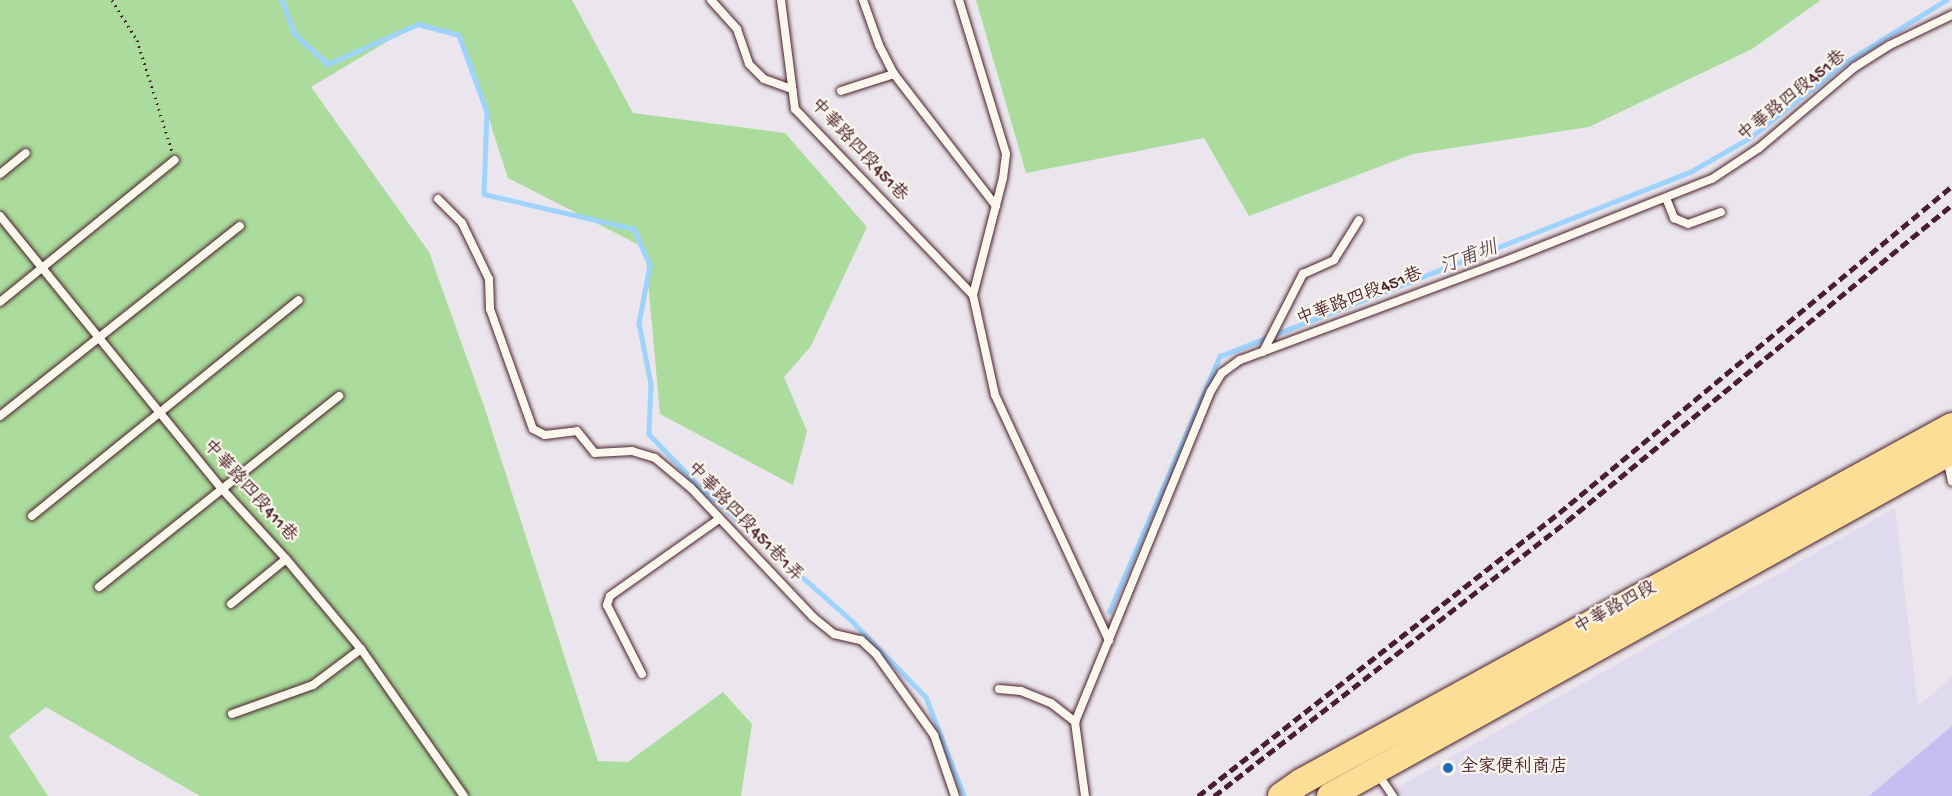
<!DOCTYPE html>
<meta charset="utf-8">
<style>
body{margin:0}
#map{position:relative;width:1952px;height:796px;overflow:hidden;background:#ebe6ed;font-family:"Gochi Hand","LXGW WenKai TC",sans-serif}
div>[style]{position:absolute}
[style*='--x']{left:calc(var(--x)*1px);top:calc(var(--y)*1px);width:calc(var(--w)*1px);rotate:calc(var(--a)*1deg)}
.built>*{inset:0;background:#e0daee}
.green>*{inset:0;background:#abdc9d}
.stream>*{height:4.5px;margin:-2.25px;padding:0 2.25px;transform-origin:2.25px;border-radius:2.25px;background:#9ed3fc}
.building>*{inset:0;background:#c5bef0}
.path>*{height:3px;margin-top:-1.5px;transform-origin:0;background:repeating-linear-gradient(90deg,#4a1f2b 0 1.5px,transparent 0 6px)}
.roads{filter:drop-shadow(0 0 2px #4a1f2b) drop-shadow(0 0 2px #4a1f2b)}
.service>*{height:8px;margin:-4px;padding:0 4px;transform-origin:4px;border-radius:4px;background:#fbf7ec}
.primary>*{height:26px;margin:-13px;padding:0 13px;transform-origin:13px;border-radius:13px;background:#fdde96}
.rail>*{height:4.5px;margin-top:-2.25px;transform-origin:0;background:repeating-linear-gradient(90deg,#4a1f2b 0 9px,transparent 0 13.5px)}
.dots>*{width:16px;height:16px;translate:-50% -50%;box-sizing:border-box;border:3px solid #fbf7ec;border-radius:50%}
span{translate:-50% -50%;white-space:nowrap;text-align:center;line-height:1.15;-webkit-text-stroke:4.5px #fbf7ec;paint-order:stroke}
.street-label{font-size:18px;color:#4a1f2b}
.poi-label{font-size:18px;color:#4a1f2b}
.left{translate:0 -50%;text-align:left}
.water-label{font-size:20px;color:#5f4c5f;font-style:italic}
</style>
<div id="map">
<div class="built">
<div style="clip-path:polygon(1895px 508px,1918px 706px,1952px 677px,1952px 796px,1382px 796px)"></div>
</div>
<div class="green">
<div style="clip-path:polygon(0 0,572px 0,633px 113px,785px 133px,867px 227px,811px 346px,784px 377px,807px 431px,793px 485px,660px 414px,645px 248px,508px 178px,462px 36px,418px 23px,311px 87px,429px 252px,484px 406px,598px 761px,628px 762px,723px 692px,752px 724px,741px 796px,200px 796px,46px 707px,9px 736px,48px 796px,0 796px)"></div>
<div style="clip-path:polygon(976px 0,1821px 0,1752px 49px,1589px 127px,1413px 154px,1249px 216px,1204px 138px,1026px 173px)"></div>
</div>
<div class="stream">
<div style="--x:282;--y:0;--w:36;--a:69"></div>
<div style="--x:295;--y:34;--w:45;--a:42.3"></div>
<div style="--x:328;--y:64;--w:98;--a:-24"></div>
<div style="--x:418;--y:24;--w:42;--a:15"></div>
<div style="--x:459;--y:35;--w:82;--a:70"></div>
<div style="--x:487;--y:112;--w:82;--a:92.1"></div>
<div style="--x:484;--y:194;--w:154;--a:13.1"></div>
<div style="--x:634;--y:229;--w:39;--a:66"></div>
<div style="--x:650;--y:265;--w:59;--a:100.7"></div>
<div style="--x:639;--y:323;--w:62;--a:78.9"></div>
<div style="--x:651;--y:384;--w:50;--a:92.3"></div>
<div style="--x:649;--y:434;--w:71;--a:46.1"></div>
<div style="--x:698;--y:485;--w:205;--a:41.4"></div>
<div style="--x:852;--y:621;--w:106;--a:45.8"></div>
<div style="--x:926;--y:697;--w:106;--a:69"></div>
<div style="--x:1109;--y:612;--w:279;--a:-66.6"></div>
<div style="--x:1220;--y:356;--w:505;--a:-21.38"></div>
<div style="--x:1690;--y:172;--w:70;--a:-29.8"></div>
<div style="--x:1751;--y:137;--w:121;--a:-38.3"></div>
<div style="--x:1846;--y:62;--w:118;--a:-31.8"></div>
</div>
<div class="building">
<div style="clip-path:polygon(1952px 726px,1952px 796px,1869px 796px)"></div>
</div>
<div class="path">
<div style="--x:112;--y:0;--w:47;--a:58"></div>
<div style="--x:137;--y:40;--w:116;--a:72.5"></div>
</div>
<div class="roads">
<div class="service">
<div style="--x:711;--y:0;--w:39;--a:48"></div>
<div style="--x:737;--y:29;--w:37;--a:71"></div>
<div style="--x:749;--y:64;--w:21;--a:45"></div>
<div style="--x:764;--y:79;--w:30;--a:20"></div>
<div style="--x:781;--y:0;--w:110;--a:82.7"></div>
<div style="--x:795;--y:109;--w:257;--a:46.3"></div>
<div style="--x:973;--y:295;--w:102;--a:77.6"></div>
<div style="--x:995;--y:395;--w:271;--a:65.1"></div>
<div style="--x:863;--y:0;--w:48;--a:70.4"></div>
<div style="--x:879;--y:45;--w:33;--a:63"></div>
<div style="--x:894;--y:74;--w:167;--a:52.3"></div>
<div style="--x:959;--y:0;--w:161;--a:73"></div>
<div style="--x:1006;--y:154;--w:24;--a:97"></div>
<div style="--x:1003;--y:178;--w:121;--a:104.4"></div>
<div style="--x:841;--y:91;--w:56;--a:-17.8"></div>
<div style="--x:0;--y:174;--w:33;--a:-39"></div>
<div style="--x:1666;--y:198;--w:22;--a:68"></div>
<div style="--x:1674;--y:218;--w:15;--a:23"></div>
<div style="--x:1688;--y:224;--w:35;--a:-20"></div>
<div style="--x:438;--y:199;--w:34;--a:45"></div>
<div style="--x:462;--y:223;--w:62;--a:64.3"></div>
<div style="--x:489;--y:279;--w:30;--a:88"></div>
<div style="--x:490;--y:309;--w:127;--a:70.3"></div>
<div style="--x:533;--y:429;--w:13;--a:27"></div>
<div style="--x:545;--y:435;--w:32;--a:-7"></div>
<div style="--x:577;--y:431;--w:28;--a:51"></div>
<div style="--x:595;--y:453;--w:37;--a:-3"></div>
<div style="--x:632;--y:451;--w:24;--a:17"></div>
<div style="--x:655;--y:458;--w:47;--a:39.8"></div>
<div style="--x:691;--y:488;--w:178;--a:46.6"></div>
<div style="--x:813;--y:617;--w:27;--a:39"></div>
<div style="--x:834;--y:634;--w:28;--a:13"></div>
<div style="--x:861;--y:640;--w:21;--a:43"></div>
<div style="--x:876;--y:654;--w:100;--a:54.4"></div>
<div style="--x:934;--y:735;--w:65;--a:71"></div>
<div style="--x:0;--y:216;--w:353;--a:50.9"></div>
<div style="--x:223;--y:490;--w:93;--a:47.6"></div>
<div style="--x:286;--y:559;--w:117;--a:50.2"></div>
<div style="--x:361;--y:649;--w:179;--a:55"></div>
<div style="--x:0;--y:302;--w:225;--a:-39.1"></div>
<div style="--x:1263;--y:352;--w:88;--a:-62.9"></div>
<div style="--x:1303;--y:274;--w:34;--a:-24"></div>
<div style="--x:1334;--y:260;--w:47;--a:-58"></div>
<div style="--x:0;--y:416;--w:306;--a:-38.4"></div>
<div style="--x:1947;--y:458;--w:24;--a:78"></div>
<div style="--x:32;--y:516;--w:343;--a:-39"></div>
<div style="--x:99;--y:587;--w:307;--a:-38.5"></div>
<div style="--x:231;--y:604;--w:71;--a:-39.3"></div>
<div style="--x:642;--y:674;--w:77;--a:-116.9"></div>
<div style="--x:607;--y:605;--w:9;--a:-72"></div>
<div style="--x:610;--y:596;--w:133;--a:-35.2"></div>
<div style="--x:999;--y:689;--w:22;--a:5"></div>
<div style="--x:1021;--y:691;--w:32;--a:22"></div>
<div style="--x:1051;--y:703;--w:31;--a:38"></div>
<div style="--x:232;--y:714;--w:86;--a:-19.7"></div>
<div style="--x:313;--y:685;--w:60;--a:-36.9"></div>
<div style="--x:1378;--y:774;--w:27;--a:56"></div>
<div style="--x:1085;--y:796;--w:75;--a:-97.7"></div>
<div style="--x:1075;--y:722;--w:358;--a:-67.7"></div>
<div style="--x:1211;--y:391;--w:21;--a:-59"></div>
<div style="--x:1222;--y:373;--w:22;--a:-36"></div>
<div style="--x:1240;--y:360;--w:291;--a:-20.5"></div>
<div style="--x:1513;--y:258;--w:214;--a:-21.7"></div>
<div style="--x:1712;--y:179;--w:56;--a:-33.4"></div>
<div style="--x:1759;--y:148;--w:126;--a:-40.2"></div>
<div style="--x:1855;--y:67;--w:41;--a:-32.2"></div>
<div style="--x:1890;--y:45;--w:69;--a:-25.8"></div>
</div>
<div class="primary">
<div style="--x:1281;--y:796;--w:24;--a:-35"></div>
<div style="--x:1301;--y:782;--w:742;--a:-28.67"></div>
<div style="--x:1330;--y:796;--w:711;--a:-29.02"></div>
</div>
</div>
<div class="rail">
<div style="--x:1198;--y:796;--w:459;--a:-38.1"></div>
<div style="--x:1559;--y:513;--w:511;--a:-39.76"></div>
<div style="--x:1214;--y:796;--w:447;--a:-37.9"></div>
<div style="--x:1567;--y:521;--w:498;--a:-39.4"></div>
</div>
<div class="dots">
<div style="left:1448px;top:768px;background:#1f6fb2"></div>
</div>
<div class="street-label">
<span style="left:1793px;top:97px;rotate:-39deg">中華路四段451巷</span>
<span style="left:858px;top:151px;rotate:47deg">中華路四段451巷</span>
<span style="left:1360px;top:298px;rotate:-21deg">中華路四段451巷</span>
<span style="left:249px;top:492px;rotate:48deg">中華路四段411巷</span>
<span style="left:744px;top:523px;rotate:46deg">中華路四段451巷1弄</span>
<span style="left:1616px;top:609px;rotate:-29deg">中華路四段</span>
</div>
<div class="poi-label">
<span class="left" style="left:1460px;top:768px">全家便利商店</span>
</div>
<div class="water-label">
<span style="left:1469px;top:259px;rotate:-21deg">汀甫圳</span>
</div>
</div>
